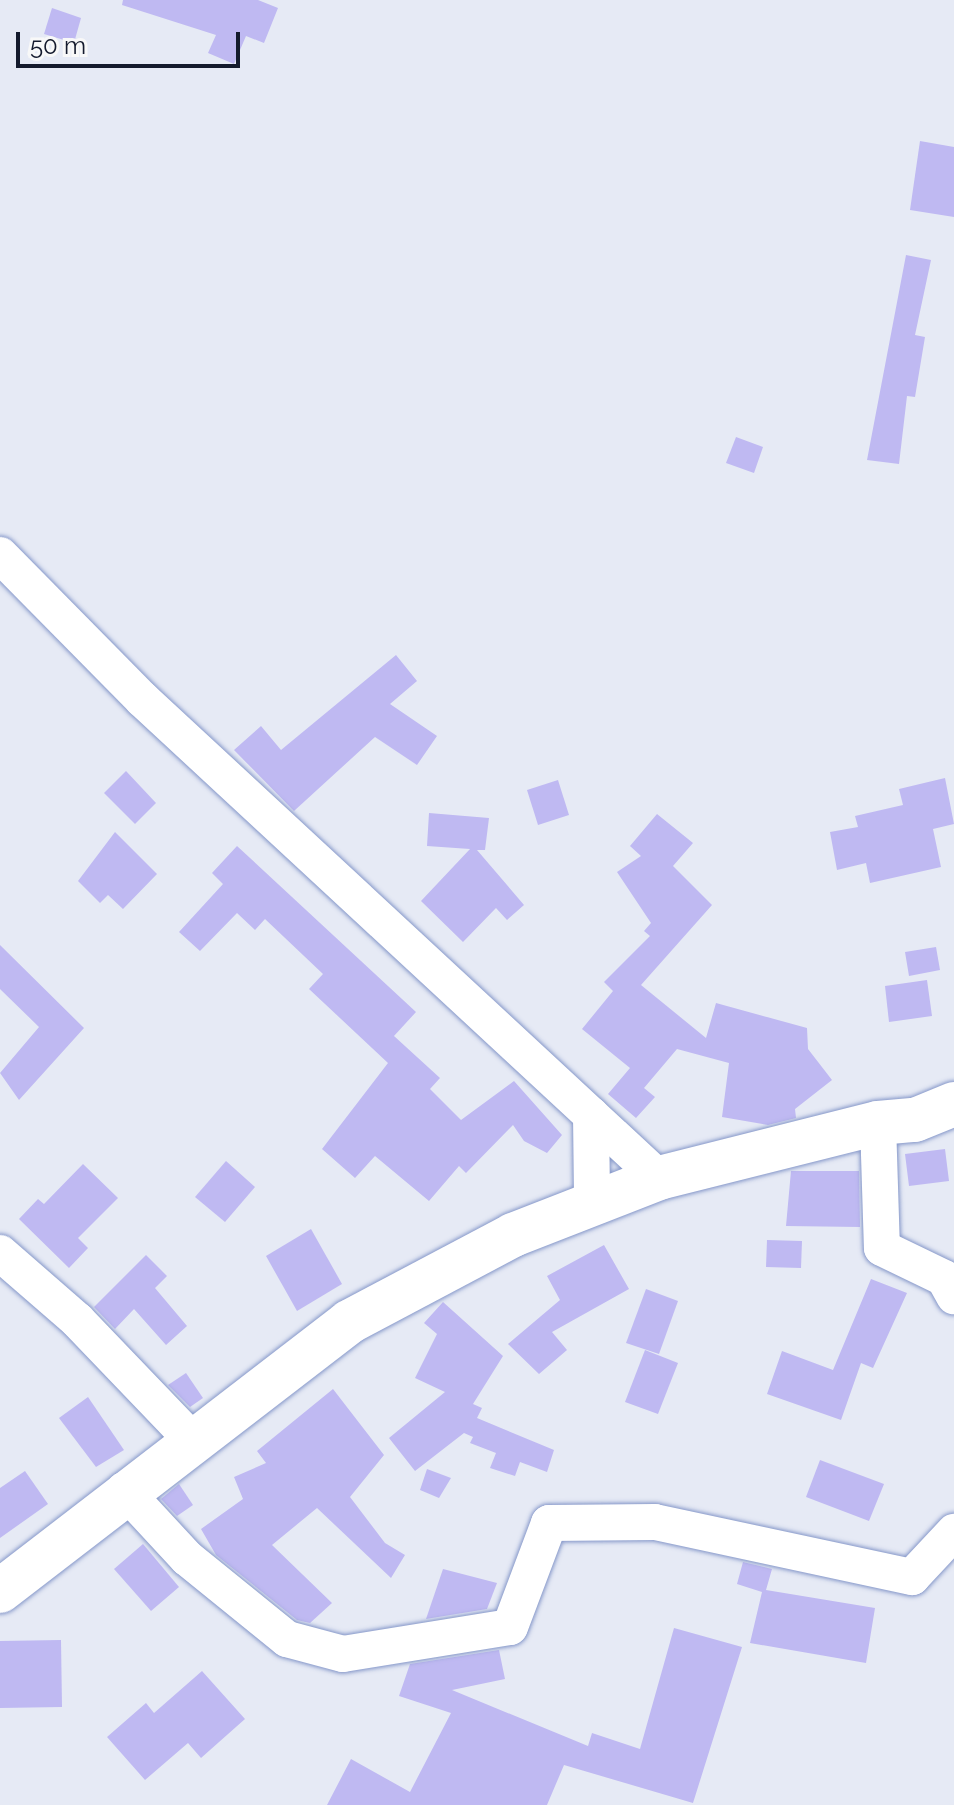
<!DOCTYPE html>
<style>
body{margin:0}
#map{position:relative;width:954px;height:1805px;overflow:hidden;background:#e6eaf5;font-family:Raleway,sans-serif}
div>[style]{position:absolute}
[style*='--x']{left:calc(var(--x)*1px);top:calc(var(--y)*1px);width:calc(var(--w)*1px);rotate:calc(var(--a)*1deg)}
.building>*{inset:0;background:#bfb9f2}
.roads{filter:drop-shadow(0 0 2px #8597c9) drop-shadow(0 0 2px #8597c9)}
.street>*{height:36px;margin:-18px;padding:0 18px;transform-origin:18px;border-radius:18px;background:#fff}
.secondary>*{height:44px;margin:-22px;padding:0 22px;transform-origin:22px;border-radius:22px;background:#fff}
span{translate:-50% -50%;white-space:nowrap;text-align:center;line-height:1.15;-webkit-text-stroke:6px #f8f8f8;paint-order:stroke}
.scale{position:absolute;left:16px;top:32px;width:224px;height:36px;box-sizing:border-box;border:4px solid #141a2d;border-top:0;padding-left:10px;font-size:24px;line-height:28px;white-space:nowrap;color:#141a2d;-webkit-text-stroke:6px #f8f8f8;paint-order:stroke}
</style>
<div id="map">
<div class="building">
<div style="clip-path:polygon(123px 0,258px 0,278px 8px,264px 43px,246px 36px,234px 64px,208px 53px,216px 35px,122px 5px)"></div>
<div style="clip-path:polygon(52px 8px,81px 18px,74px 43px,44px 34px)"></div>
<div style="clip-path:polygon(920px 141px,954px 147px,954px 217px,910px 210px)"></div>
<div style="clip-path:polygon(906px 255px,931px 260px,915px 335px,925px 337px,915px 397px,907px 396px,899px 464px,867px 460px)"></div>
<div style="clip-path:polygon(736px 437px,763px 447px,754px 473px,726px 463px)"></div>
<div style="clip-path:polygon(396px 655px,417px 681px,390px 704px,437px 736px,417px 765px,375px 737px,294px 811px,234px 750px,261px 726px,281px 750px)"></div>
<div style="clip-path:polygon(126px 771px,156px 803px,135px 824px,104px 793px)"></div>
<div style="clip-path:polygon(945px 778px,954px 824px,933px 829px,941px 867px,870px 883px,866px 863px,837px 870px,830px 832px,858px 827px,855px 816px,903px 805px,899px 789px)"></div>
<div style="clip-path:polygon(558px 780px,569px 815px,538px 825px,527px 790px)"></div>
<div style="clip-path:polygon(429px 813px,489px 818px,485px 850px,477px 850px,524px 905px,507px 920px,496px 908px,463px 942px,421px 901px,470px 849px,427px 846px)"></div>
<div style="clip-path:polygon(657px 814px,693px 843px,673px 866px,712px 905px,641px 985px,706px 1038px,716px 1003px,807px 1028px,808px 1049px,832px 1080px,795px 1109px,796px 1118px,768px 1125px,722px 1117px,729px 1063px,677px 1049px,644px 1088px,655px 1097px,636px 1118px,608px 1094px,630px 1068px,582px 1029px,613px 991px,604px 982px,650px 936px,644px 931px,651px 923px,617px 872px,641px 856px,630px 846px)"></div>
<div style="clip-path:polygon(115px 832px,157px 874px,123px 909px,108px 895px,100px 903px,78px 881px)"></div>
<div style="clip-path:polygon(237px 846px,416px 1012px,394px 1036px,440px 1078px,430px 1089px,461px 1120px,514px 1081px,562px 1135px,547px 1153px,524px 1141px,513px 1125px,466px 1173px,459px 1166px,429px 1201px,375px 1156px,355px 1178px,322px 1149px,388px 1063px,309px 989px,323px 974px,265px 919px,255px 930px,237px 913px,200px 951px,179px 932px,223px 884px,212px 873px)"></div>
<div style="clip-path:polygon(0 945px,84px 1028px,19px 1100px,0 1073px,39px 1027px,0 989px)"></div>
<div style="clip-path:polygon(936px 947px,940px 970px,909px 976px,905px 952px)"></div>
<div style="clip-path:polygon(927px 980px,932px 1016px,889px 1022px,885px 986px)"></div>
<div style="clip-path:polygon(945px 1149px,949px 1181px,909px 1186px,905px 1154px)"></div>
<div style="clip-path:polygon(226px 1161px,255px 1187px,225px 1222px,195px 1197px)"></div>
<div style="clip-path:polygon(83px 1164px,118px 1198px,78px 1238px,88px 1248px,69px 1268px,19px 1219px,38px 1199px,44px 1204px)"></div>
<div style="clip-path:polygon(791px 1171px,859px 1171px,860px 1227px,786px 1226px)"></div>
<div style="clip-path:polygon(311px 1229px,342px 1284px,297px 1311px,266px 1256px)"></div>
<div style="clip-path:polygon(767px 1240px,802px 1241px,801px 1268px,766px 1267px)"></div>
<div style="clip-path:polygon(604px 1245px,629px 1289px,552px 1332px,567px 1350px,539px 1374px,508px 1344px,560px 1300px,547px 1276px)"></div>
<div style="clip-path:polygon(146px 1255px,167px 1276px,155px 1288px,187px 1326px,166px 1345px,134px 1309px,115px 1329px,94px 1307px)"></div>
<div style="clip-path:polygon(871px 1279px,907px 1293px,873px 1368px,861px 1363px,841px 1420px,767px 1394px,782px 1351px,833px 1370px)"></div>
<div style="clip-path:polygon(646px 1289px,678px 1301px,659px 1354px,626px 1343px)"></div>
<div style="clip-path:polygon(443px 1302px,503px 1356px,473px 1404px,482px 1408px,477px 1418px,554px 1450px,547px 1472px,520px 1462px,515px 1476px,490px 1468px,496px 1453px,470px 1443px,473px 1437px,464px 1433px,415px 1471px,389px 1438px,445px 1392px,415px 1378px,437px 1334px,424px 1323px)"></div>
<div style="clip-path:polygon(645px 1350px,678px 1363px,658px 1414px,625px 1402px)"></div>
<div style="clip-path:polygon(186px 1373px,203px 1398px,190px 1407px,168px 1385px)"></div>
<div style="clip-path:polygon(333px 1389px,384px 1455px,350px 1497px,385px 1543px,405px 1555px,391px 1578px,317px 1508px,272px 1545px,332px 1603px,310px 1623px,297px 1620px,216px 1555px,201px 1529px,243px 1499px,234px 1477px,266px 1463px,257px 1451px)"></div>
<div style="clip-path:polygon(88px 1397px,124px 1450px,96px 1467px,59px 1418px)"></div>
<div style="clip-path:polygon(820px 1460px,884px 1484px,869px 1521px,806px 1497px)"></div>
<div style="clip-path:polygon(427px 1469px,451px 1478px,439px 1498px,420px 1490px)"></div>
<div style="clip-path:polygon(25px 1471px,48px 1504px,0 1538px,0 1488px)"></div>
<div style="clip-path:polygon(179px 1484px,193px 1505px,177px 1516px,161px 1499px)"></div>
<div style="clip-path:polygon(143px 1544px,179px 1587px,151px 1611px,114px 1569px)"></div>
<div style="clip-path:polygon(743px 1562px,772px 1569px,766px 1590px,875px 1608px,866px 1663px,750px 1643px,762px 1592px,737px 1584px)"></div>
<div style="clip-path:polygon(443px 1569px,497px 1583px,487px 1609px,426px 1619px)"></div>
<div style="clip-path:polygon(674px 1628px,742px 1647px,693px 1803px,564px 1765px,547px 1805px,327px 1805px,351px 1759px,410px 1792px,451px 1713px,399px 1696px,410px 1664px,499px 1650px,505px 1679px,452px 1690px,588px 1746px,592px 1733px,640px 1749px)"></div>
<div style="clip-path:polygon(61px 1640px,62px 1707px,0 1708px,0 1641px)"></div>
<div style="clip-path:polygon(202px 1671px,245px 1719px,201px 1758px,188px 1743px,145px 1780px,107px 1737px,146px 1703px,154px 1713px)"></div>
</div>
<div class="roads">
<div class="street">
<div style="--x:0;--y:555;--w:202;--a:45.4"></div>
<div style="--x:142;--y:699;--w:705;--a:42.82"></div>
<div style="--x:591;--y:1115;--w:86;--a:89.3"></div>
<div style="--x:878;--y:1123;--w:125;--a:88.2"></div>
<div style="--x:882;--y:1248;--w:69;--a:25.8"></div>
<div style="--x:944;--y:1278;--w:21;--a:61"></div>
<div style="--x:0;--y:1253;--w:102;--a:41"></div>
<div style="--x:77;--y:1320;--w:169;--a:46.2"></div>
<div style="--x:124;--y:1490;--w:93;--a:47.2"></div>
<div style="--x:187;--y:1558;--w:129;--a:39"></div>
<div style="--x:287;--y:1639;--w:58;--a:15"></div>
<div style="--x:343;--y:1654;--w:169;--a:-9.2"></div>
<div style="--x:510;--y:1627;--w:111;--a:-69.4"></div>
<div style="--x:549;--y:1523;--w:106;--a:-0.5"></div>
<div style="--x:655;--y:1522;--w:263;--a:12.1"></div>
<div style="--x:912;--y:1577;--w:62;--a:-47"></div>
</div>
<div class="secondary">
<div style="--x:0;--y:1591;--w:441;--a:-37.6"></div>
<div style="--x:349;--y:1322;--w:186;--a:-27.9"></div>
<div style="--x:513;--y:1235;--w:157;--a:-21.3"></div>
<div style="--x:659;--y:1178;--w:226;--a:-14.1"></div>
<div style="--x:878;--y:1123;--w:37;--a:-5"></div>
<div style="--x:915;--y:1120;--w:42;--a:-22.3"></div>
</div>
</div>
<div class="scale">50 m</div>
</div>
